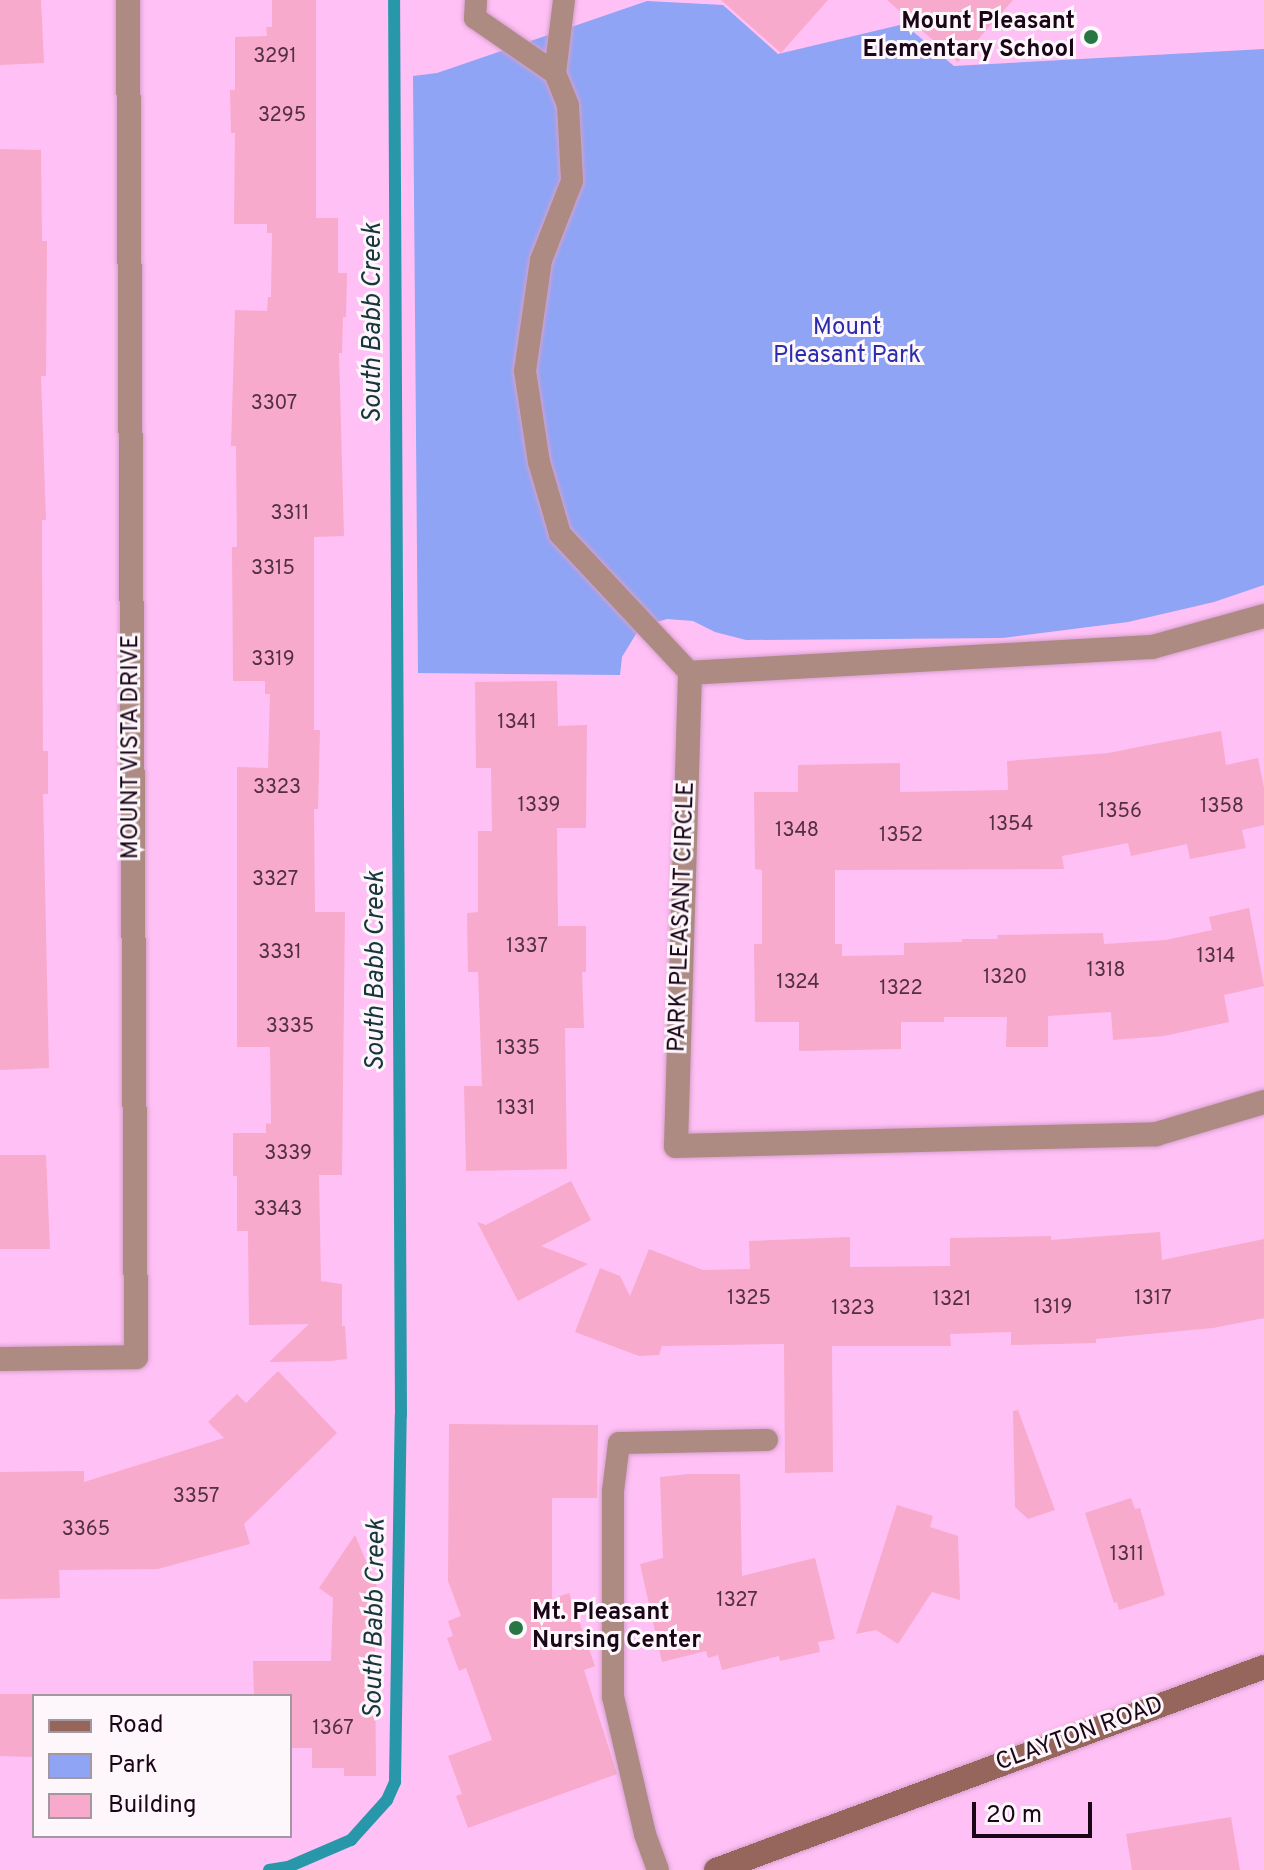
<!DOCTYPE html>
<style>
body{margin:0}
#map{position:relative;width:1264px;height:1870px;overflow:hidden;background:#ffc0f5;font-family:Overpass,sans-serif}
div>[style]{position:absolute}
[style*='--x']{left:calc(var(--x)*1px);top:calc(var(--y)*1px);width:calc(var(--w)*1px);rotate:calc(var(--a)*1deg)}
.green>*{inset:0;background:#8fa4f4}
.stream>*{height:12px;margin:-6px;padding:0 6px;transform-origin:6px;border-radius:6px;background:#2897aa}
.building>*{inset:0;background:#f7aacb}
.roads{filter:drop-shadow(0 0 2px #d69fcd) drop-shadow(0 0 2px #d69fcd)}
.lane>*{height:22px;margin:-11px;padding:0 11px;transform-origin:11px;border-radius:11px;background:#ad8b83}
.street>*{height:24px;margin:-12px;padding:0 12px;transform-origin:12px;border-radius:12px;background:#ad8b83}
.secondary>*{height:24px;margin:-12px;padding:0 12px;transform-origin:12px;border-radius:12px;background:#96655b}
.dots>*{width:22px;height:22px;translate:-50% -50%;box-sizing:border-box;border:4px solid #fdf7fc;border-radius:50%}
span{translate:-50% -50%;white-space:nowrap;text-align:center;line-height:1.15;-webkit-text-stroke:6px #fdf7fc;paint-order:stroke}
.number-label{font-size:20px;color:#522f45}
.number-label span{-webkit-text-stroke-width:0}
.poi-label{font-size:24px;color:#1b0618;font-weight:700}
.right{translate:-100% -50%;text-align:right}
.left{translate:0 -50%;text-align:left}
.park-label{font-size:24px;color:#2b2eac}
.street-label{font-size:24px;color:#1b0618}
.water-label{font-size:26px;color:#16363c;font-style:italic}
.legend{position:absolute;left:32px;top:1694px;width:260px;height:144px;box-sizing:border-box;background:#fdf7fc;border:2px solid #a397a1;margin:0;padding:10px 14px;list-style:none;font-size:24px;color:#1b0618}
.legend li{display:flex;align-items:center;gap:16px;height:40px}
.legend b{width:40px;border:2px solid #a397a1}
.scale{position:absolute;left:972px;top:1802px;width:120px;height:36px;box-sizing:border-box;border:4px solid #1b0618;border-top:0;padding-left:10px;font-size:24px;line-height:28px;white-space:nowrap;color:#1b0618;-webkit-text-stroke:6px #fdf7fc;paint-order:stroke}
</style>
<div id="map">
<div class="green">
<div style="clip-path:polygon(647px 1px,723px 5px,778px 54px,904px 24px,954px 66px,1264px 49px,1264px 585px,1214px 602px,1128px 622px,1003px 638px,746px 640px,715px 632px,693px 621px,667px 619px,650px 624px,636px 634px,622px 657px,620px 675px,418px 673px,413px 76px,437px 73px)"></div>
</div>
<div class="stream">
<div style="--x:269;--y:1870;--w:19;--a:-9"></div>
<div style="--x:288;--y:1867;--w:69;--a:-23.2"></div>
<div style="--x:351;--y:1840;--w:54;--a:-48"></div>
<div style="--x:387;--y:1800;--w:20;--a:-66"></div>
<div style="--x:395;--y:1782;--w:367;--a:-89.1"></div>
<div style="--x:401;--y:1415;--w:1415;--a:-90.28"></div>
</div>
<div class="building">
<div style="clip-path:polygon(0 0,41px 0,44px 63px,0 65px)"></div>
<div style="clip-path:polygon(272px 0,316px 0,316px 218px,338px 218px,338px 273px,347px 273px,346px 317px,343px 317px,342px 353px,339px 353px,344px 536px,314px 537px,314px 730px,320px 730px,318px 809px,314px 809px,315px 912px,345px 912px,342px 1175px,319px 1175px,321px 1281px,342px 1284px,342px 1326px,345px 1326px,347px 1359px,331px 1361px,269px 1362px,309px 1324px,249px 1325px,248px 1231px,237px 1231px,237px 1176px,233px 1176px,233px 1133px,266px 1133px,266px 1123px,271px 1124px,270px 1047px,237px 1047px,237px 767px,268px 768px,270px 694px,265px 694px,265px 681px,233px 681px,232px 547px,237px 547px,236px 446px,231px 446px,235px 310px,267px 311px,268px 297px,271px 297px,272px 233px,267px 233px,267px 224px,234px 224px,235px 133px,231px 133px,230px 90px,235px 90px,235px 37px,267px 36px,266px 27px,272px 27px)"></div>
<div style="clip-path:polygon(721px 0,828px 0,781px 53px)"></div>
<div style="clip-path:polygon(887px 0,1013px 0,958px 62px)"></div>
<div style="clip-path:polygon(0 149px,41px 150px,42px 241px,47px 241px,46px 376px,41px 376px,46px 520px,42px 520px,42px 557px,43px 751px,48px 751px,48px 794px,43px 794px,49px 1068px,0 1070px)"></div>
<div style="clip-path:polygon(557px 681px,558px 726px,587px 725px,586px 828px,557px 828px,558px 926px,586px 926px,586px 972px,582px 972px,584px 1028px,565px 1028px,567px 1169px,466px 1171px,464px 1086px,482px 1086px,478px 972px,468px 972px,467px 913px,478px 912px,478px 831px,492px 831px,491px 768px,476px 768px,475px 682px)"></div>
<div style="clip-path:polygon(1221px 731px,1226px 765px,1258px 758px,1264px 788px,1264px 825px,1242px 830px,1246px 848px,1190px 859px,1187px 844px,1131px 856px,1128px 843px,1062px 856px,1064px 869px,835px 870px,835px 944px,842px 944px,842px 956px,904px 955px,904px 943px,962px 942px,962px 939px,998px 939px,997px 935px,1103px 933px,1104px 944px,1166px 940px,1212px 930px,1209px 917px,1249px 908px,1264px 986px,1224px 995px,1229px 1022px,1164px 1036px,1113px 1040px,1111px 1012px,1048px 1016px,1048px 1047px,1006px 1047px,1007px 1017px,944px 1017px,944px 1022px,901px 1022px,901px 1049px,799px 1051px,799px 1022px,755px 1022px,754px 944px,762px 944px,762px 870px,755px 869px,754px 792px,798px 792px,798px 765px,900px 763px,900px 792px,1008px 790px,1007px 761px,1108px 753px)"></div>
<div style="clip-path:polygon(0 1155px,46px 1155px,50px 1249px,0 1249px)"></div>
<div style="clip-path:polygon(571px 1181px,591px 1220px,541px 1246px,588px 1264px,518px 1301px,477px 1222px,486px 1225px)"></div>
<div style="clip-path:polygon(1160px 1232px,1162px 1260px,1264px 1239px,1264px 1318px,1213px 1328px,1096px 1339px,1096px 1343px,1011px 1345px,1011px 1332px,950px 1334px,951px 1346px,832px 1346px,833px 1472px,785px 1473px,784px 1344px,662px 1346px,659px 1355px,639px 1356px,575px 1332px,600px 1268px,620px 1276px,630px 1296px,649px 1249px,703px 1270px,750px 1269px,749px 1241px,850px 1237px,850px 1267px,950px 1266px,950px 1238px,1051px 1236px,1051px 1240px)"></div>
<div style="clip-path:polygon(278px 1371px,337px 1433px,244px 1524px,250px 1544px,158px 1569px,59px 1570px,60px 1598px,0 1599px,0 1472px,84px 1471px,84px 1482px,224px 1438px,208px 1422px,237px 1394px,246px 1403px)"></div>
<div style="clip-path:polygon(1018px 1410px,1055px 1510px,1028px 1519px,1015px 1507px,1013px 1411px)"></div>
<div style="clip-path:polygon(449px 1424px,598px 1425px,597px 1498px,552px 1498px,552px 1599px,569px 1593px,595px 1666px,584px 1670px,617px 1774px,468px 1828px,456px 1796px,462px 1794px,448px 1756px,492px 1740px,466px 1668px,459px 1671px,447px 1638px,453px 1636px,448px 1621px,461px 1616px,448px 1581px)"></div>
<div style="clip-path:polygon(689px 1474px,740px 1474px,742px 1576px,815px 1558px,835px 1639px,818px 1642px,820px 1652px,780px 1661px,779px 1656px,722px 1670px,718px 1655px,708px 1658px,706px 1651px,662px 1662px,640px 1564px,663px 1558px,660px 1477px)"></div>
<div style="clip-path:polygon(1131px 1498px,1135px 1509px,1140px 1508px,1165px 1595px,1119px 1610px,1117px 1602px,1114px 1603px,1085px 1513px)"></div>
<div style="clip-path:polygon(897px 1505px,933px 1516px,930px 1527px,958px 1536px,960px 1600px,932px 1592px,898px 1644px,876px 1630px,856px 1634px)"></div>
<div style="clip-path:polygon(355px 1535px,380px 1594px,380px 1646px,375px 1646px,376px 1776px,344px 1776px,344px 1768px,312px 1768px,312px 1748px,290px 1748px,290px 1696px,254px 1696px,253px 1661px,331px 1661px,333px 1598px,319px 1588px)"></div>
<div style="clip-path:polygon(0 1694px,34px 1694px,34px 1757px,0 1756px)"></div>
<div style="clip-path:polygon(1231px 1817px,1240px 1870px,1132px 1870px,1126px 1834px)"></div>
</div>
<div class="roads">
<div class="lane">
<div style="--x:476;--y:0;--w:18;--a:93"></div>
<div style="--x:475;--y:18;--w:97;--a:34.5"></div>
<div style="--x:564;--y:0;--w:74;--a:97"></div>
<div style="--x:555;--y:73;--w:35;--a:68"></div>
<div style="--x:568;--y:106;--w:75;--a:86.9"></div>
<div style="--x:572;--y:181;--w:85;--a:111.4"></div>
<div style="--x:541;--y:260;--w:112;--a:98.2"></div>
<div style="--x:525;--y:371;--w:92;--a:81.3"></div>
<div style="--x:539;--y:462;--w:75;--a:73.7"></div>
<div style="--x:560;--y:534;--w:190;--a:46.9"></div>
<div style="--x:658;--y:1870;--w:38;--a:-110"></div>
<div style="--x:645;--y:1834;--w:141;--a:-103.1"></div>
<div style="--x:613;--y:1697;--w:206;--a:-90"></div>
<div style="--x:613;--y:1491;--w:48;--a:-82.9"></div>
<div style="--x:619;--y:1443;--w:148;--a:-1.2"></div>
</div>
<div class="street">
<div style="--x:1264;--y:616;--w:116;--a:164.5"></div>
<div style="--x:1152;--y:647;--w:463;--a:176.8"></div>
<div style="--x:690;--y:673;--w:473;--a:91.7"></div>
<div style="--x:676;--y:1146;--w:480;--a:-1.4"></div>
<div style="--x:1156;--y:1134;--w:113;--a:-16.5"></div>
<div style="--x:0;--y:1359;--w:136;--a:-0.8"></div>
<div style="--x:136;--y:1357;--w:1357;--a:-90.34"></div>
</div>
<div class="secondary">
<div style="--x:716;--y:1870;--w:584;--a:-20.33"></div>
</div>
</div>
<div class="dots">
<div style="left:1091px;top:37px;background:#297645"></div>
<div style="left:516px;top:1628px;background:#297645"></div>
</div>
<div class="number-label">
<span style="left:275px;top:57px">3291</span>
<span style="left:282px;top:116px">3295</span>
<span style="left:274px;top:404px">3307</span>
<span style="left:290px;top:514px">3311</span>
<span style="left:273px;top:569px">3315</span>
<span style="left:273px;top:660px">3319</span>
<span style="left:517px;top:723px">1341</span>
<span style="left:277px;top:788px">3323</span>
<span style="left:539px;top:806px">1339</span>
<span style="left:1222px;top:807px">1358</span>
<span style="left:1120px;top:812px">1356</span>
<span style="left:1011px;top:825px">1354</span>
<span style="left:797px;top:831px">1348</span>
<span style="left:901px;top:836px">1352</span>
<span style="left:275px;top:880px">3327</span>
<span style="left:527px;top:947px">1337</span>
<span style="left:280px;top:953px">3331</span>
<span style="left:1216px;top:957px">1314</span>
<span style="left:1106px;top:971px">1318</span>
<span style="left:1005px;top:978px">1320</span>
<span style="left:798px;top:983px">1324</span>
<span style="left:901px;top:989px">1322</span>
<span style="left:290px;top:1027px">3335</span>
<span style="left:518px;top:1049px">1335</span>
<span style="left:516px;top:1109px">1331</span>
<span style="left:288px;top:1154px">3339</span>
<span style="left:278px;top:1210px">3343</span>
<span style="left:749px;top:1299px">1325</span>
<span style="left:1153px;top:1299px">1317</span>
<span style="left:952px;top:1300px">1321</span>
<span style="left:1053px;top:1308px">1319</span>
<span style="left:853px;top:1309px">1323</span>
<span style="left:196px;top:1497px">3357</span>
<span style="left:86px;top:1530px">3365</span>
<span style="left:1127px;top:1555px">1311</span>
<span style="left:737px;top:1601px">1327</span>
<span style="left:333px;top:1729px">1367</span>
</div>
<div class="poi-label">
<span class="right" style="left:1075px;top:37px">Mount Pleasant<br>Elementary School</span>
<span class="left" style="left:532px;top:1628px">Mt. Pleasant<br>Nursing Center</span>
</div>
<div class="park-label">
<span style="left:847px;top:343px">Mount<br>Pleasant Park</span>
</div>
<div class="street-label">
<span style="left:132px;top:747px;rotate:-90deg">MOUNT VISTA DRIVE</span>
<span style="left:683px;top:917px;rotate:-88deg">PARK PLEASANT CIRCLE</span>
<span style="left:1080px;top:1735px;rotate:-20deg">CLAYTON ROAD</span>
</div>
<div class="water-label">
<span style="left:374px;top:323px;rotate:-90deg">South Babb Creek</span>
<span style="left:377px;top:971px;rotate:-90deg">South Babb Creek</span>
<span style="left:376px;top:1619px;rotate:-89deg">South Babb Creek</span>
</div>
<ul class="legend">
<li><b style="height:10px;background:#96655b"></b>Road</li>
<li><b style="height:22px;background:#8fa4f4"></b>Park</li>
<li><b style="height:22px;background:#f7aacb"></b>Building</li>
</ul>
<div class="scale">20 m</div>
</div>
